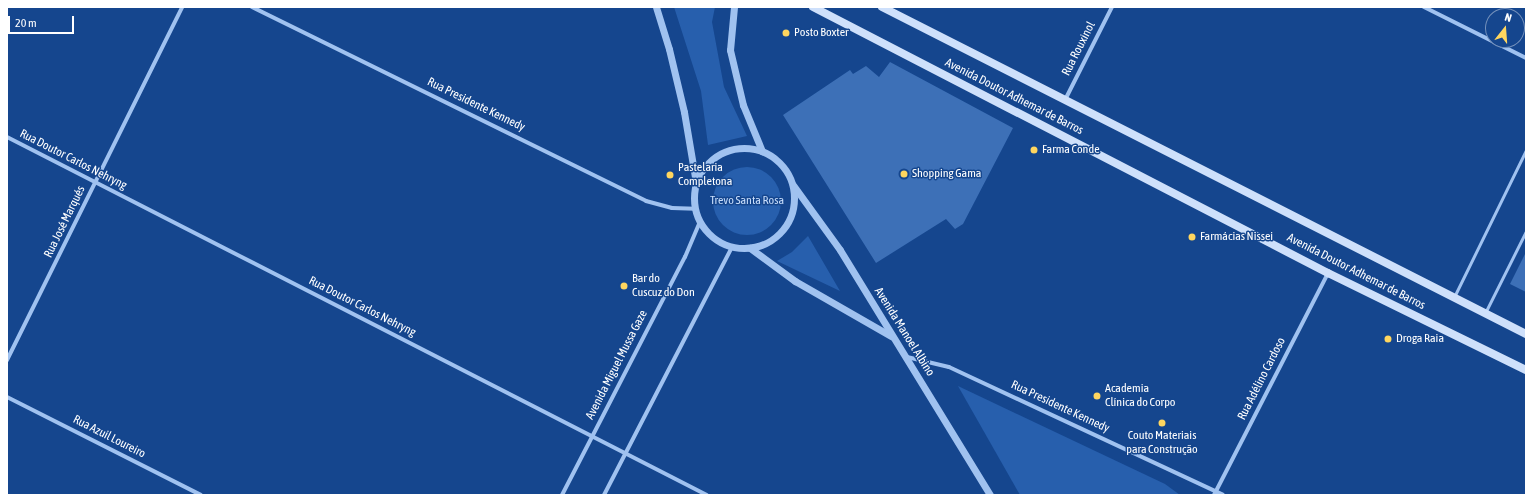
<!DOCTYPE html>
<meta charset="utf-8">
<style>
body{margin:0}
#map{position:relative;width:1533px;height:502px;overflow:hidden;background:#15468e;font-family:"Asap Condensed",sans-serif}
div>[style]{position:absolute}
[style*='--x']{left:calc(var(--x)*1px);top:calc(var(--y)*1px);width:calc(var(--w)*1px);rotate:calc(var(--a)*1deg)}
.green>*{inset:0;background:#275fad}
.round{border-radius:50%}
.building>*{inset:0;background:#3d70b7}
.service>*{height:3px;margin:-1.5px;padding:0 1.5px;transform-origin:1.5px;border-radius:1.5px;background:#a0c2f0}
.minor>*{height:4px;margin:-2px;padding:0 2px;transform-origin:2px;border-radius:2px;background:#a0c2f0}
.tertiary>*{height:7px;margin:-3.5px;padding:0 3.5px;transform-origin:3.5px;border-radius:3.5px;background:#a0c2f0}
.tertiary>.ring{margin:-3.5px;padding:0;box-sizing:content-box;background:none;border:7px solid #a0c2f0;border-radius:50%}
.secondary>*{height:8px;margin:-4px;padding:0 4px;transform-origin:4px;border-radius:4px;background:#cee0fb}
.dots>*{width:11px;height:11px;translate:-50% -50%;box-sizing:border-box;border:2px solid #15468e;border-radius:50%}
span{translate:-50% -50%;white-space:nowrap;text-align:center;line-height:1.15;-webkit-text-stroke:3px #15468e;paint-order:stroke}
.poi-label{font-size:12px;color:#fff}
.left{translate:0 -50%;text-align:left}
.street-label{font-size:12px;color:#fff}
.park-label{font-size:12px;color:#c7ddfb}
.frame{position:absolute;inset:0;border:8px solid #fff;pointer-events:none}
.north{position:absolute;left:1485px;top:8px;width:40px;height:40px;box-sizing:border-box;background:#15468e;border:1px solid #7390bb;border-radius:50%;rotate:17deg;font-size:11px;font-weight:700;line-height:16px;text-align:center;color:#fff}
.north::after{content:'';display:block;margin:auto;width:14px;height:18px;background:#ffd65f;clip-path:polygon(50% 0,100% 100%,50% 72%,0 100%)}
.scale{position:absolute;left:8px;top:16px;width:66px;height:18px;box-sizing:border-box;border:2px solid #fff;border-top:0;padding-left:5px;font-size:12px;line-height:14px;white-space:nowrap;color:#fff;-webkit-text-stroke:3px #15468e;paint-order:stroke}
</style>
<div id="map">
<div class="green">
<div style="clip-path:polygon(674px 7px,715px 7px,712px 22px,724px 87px,747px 136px,708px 145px,701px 91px)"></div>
<div class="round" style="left:713px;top:167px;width:68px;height:68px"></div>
<div style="clip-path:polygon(808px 236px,840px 291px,777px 261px,792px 252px)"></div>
<div style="clip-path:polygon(958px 386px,1165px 484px,1180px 495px,1020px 495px)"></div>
</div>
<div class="building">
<div style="clip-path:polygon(890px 62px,1013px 128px,963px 224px,955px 229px,946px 219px,876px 263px,783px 115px,850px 70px,853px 74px,866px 66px,879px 77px)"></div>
<div style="clip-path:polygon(1526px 252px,1526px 292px,1510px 284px)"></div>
</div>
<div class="service">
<div style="--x:1454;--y:297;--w:164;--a:-63.9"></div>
<div style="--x:1485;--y:313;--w:92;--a:-63.4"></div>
</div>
<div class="minor">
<div style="--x:252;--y:7;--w:439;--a:26.2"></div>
<div style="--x:646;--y:201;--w:27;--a:15"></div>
<div style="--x:672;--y:208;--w:23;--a:2"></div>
<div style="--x:1424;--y:7;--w:114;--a:26.6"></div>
<div style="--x:1065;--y:100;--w:104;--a:-63.2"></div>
<div style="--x:7;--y:137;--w:786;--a:27.09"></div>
<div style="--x:907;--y:357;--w:43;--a:13.4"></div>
<div style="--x:949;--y:367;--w:302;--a:25"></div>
<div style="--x:7;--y:360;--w:394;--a:-63.6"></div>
<div style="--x:7;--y:397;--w:217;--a:26.8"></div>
<div style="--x:562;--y:495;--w:268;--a:-62.7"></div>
<div style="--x:685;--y:257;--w:38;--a:-67"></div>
<div style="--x:604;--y:495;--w:279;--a:-62.7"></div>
<div style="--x:1214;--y:495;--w:250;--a:-62.8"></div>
</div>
<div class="tertiary">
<div style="--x:656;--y:7;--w:44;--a:72.8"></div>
<div style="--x:669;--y:49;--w:65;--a:76.6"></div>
<div style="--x:684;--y:112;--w:72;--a:80.4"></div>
<div style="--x:734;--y:7;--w:43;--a:95.3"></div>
<div style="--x:730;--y:50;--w:57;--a:76.7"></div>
<div style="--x:743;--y:105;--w:50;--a:67.6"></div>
<div class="ring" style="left:694px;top:148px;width:93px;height:93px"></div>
<div style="--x:793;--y:185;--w:80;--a:54.1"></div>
<div style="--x:840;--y:250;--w:287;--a:58.5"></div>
<div style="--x:750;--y:248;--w:56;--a:36.3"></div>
<div style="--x:795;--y:281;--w:111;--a:29.8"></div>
</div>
<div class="secondary">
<div style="--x:813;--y:7;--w:580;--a:27.32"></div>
<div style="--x:1328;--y:273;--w:220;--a:26.1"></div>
<div style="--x:882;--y:7;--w:722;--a:26.92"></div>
</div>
<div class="dots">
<div style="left:786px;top:33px;background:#ffd65f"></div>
<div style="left:1034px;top:150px;background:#ffd65f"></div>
<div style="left:904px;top:174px;background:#ffd65f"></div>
<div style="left:670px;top:175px;background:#ffd65f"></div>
<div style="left:1192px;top:237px;background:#ffd65f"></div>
<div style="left:624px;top:286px;background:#ffd65f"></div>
<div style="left:1388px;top:339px;background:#ffd65f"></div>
<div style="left:1097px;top:396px;background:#ffd65f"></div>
<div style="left:1162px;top:423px;background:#ffd65f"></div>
</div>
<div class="poi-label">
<span class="left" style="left:794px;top:33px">Posto Boxter</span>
<span class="left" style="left:1042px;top:150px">Farma Conde</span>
<span class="left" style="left:678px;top:175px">Pastelaria<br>Completona</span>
<span class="left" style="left:912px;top:174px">Shopping Gama</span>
<span class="left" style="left:1200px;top:237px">Farmácias Nissei</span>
<span class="left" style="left:632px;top:286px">Bar do<br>Cuscuz do Don</span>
<span class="left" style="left:1396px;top:339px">Droga Raia</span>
<span class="left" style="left:1105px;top:396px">Academia<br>Clínica do Corpo</span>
<span style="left:1162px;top:443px">Couto Materiais<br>para Construção</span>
</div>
<div class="street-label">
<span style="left:1079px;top:49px;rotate:-63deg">Rua Rouxinol</span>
<span style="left:1014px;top:97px;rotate:27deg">Avenida Doutor Adhemar de Barros</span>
<span style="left:476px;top:105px;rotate:26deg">Rua Presidente Kennedy</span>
<span style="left:73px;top:160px;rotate:27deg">Rua Doutor Carlos Nehryng</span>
<span style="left:65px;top:222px;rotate:-64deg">Rua José Marqués</span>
<span style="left:1356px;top:272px;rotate:27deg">Avenida Doutor Adhemar de Barros</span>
<span style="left:362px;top:307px;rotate:27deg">Rua Doutor Carlos Nehryng</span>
<span style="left:904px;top:332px;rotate:58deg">Avenida Manoel Albino</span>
<span style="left:617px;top:365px;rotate:-63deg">Avenida Miguel Mussa Gaze</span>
<span style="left:1262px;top:379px;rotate:-63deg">Rua Adélino Cardoso</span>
<span style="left:1060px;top:407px;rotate:25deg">Rua Presidente Kennedy</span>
<span style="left:109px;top:437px;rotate:27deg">Rua Azuil Loureiro</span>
</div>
<div class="park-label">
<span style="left:747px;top:201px">Trevo Santa Rosa</span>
</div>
<div class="frame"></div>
<div class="north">N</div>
<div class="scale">20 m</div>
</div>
